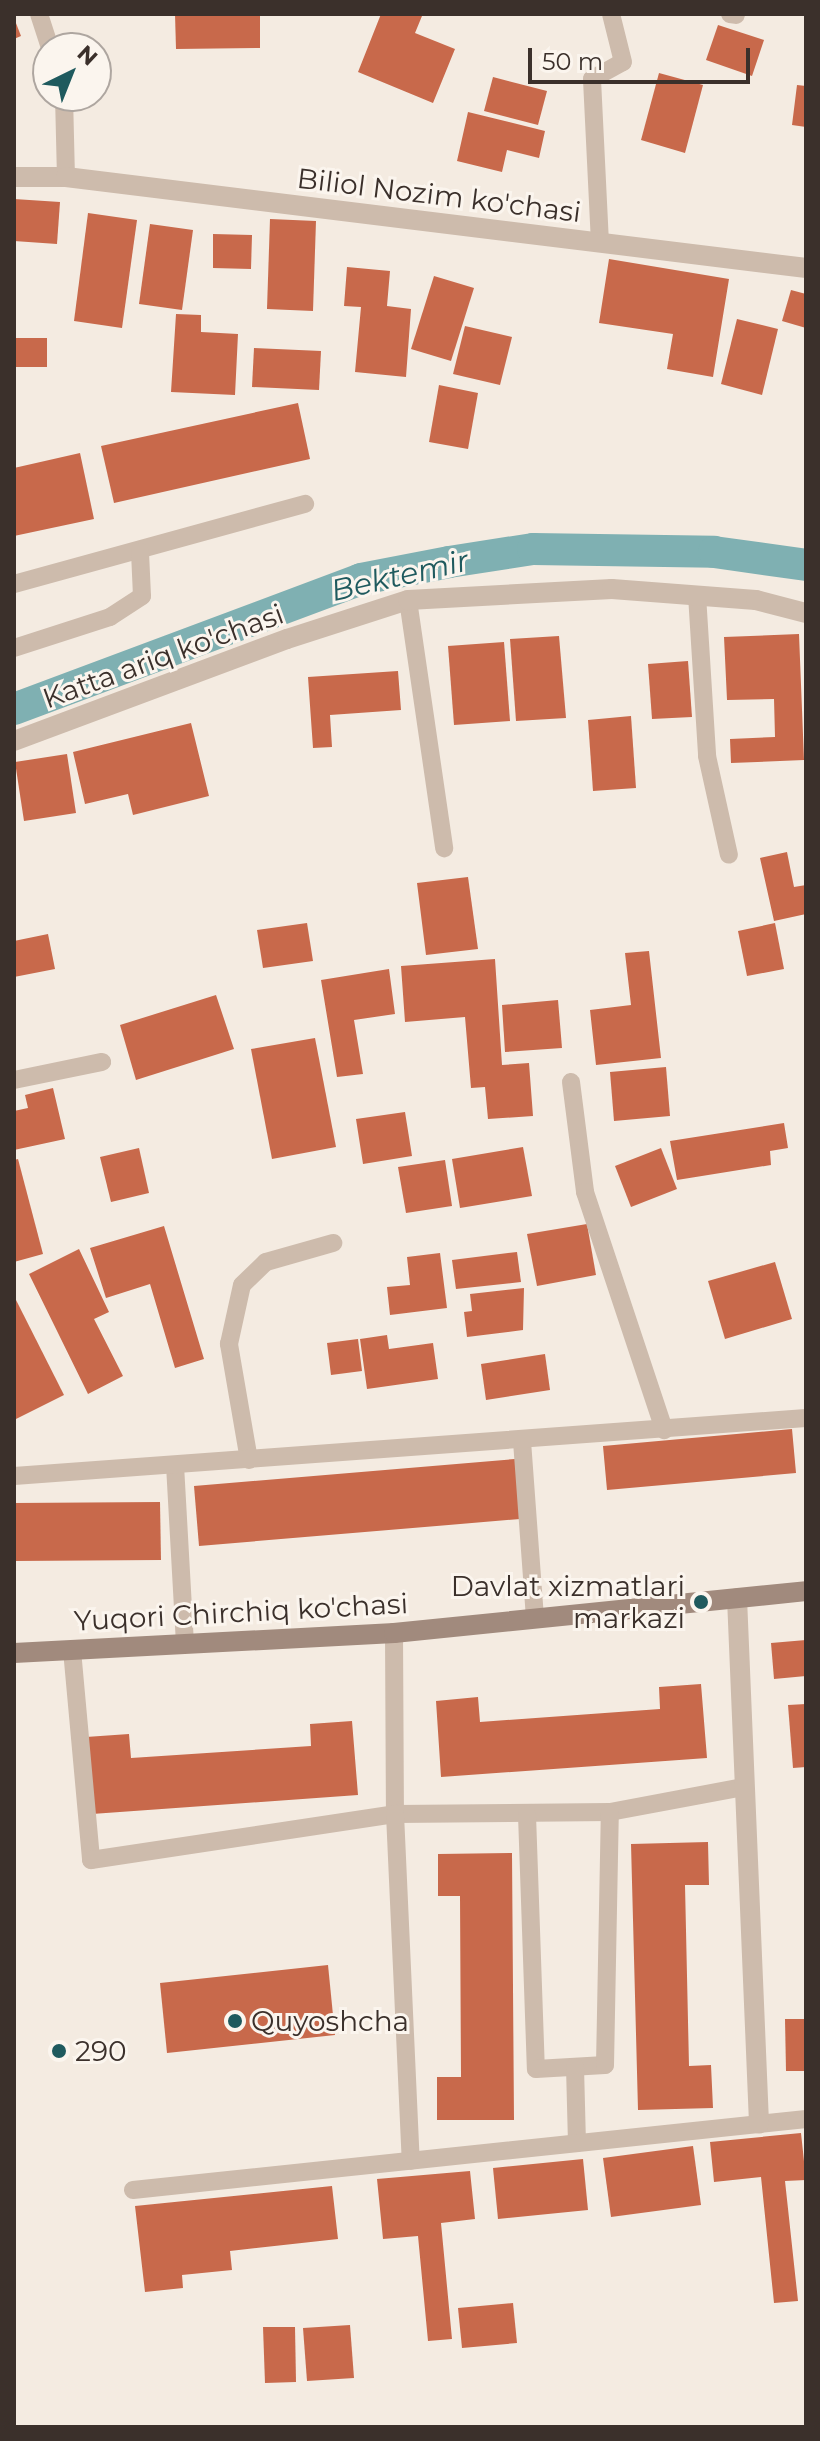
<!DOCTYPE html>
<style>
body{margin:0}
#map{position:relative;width:820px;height:2441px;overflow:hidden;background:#f4ebe1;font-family:Montserrat,sans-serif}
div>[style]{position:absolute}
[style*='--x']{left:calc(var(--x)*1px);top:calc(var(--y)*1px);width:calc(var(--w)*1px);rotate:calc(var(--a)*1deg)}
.canal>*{height:32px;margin:-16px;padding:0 16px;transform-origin:16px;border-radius:16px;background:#7fb0b2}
.building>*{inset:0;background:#c8694b}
.lane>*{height:18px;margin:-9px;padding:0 9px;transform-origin:9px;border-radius:9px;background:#cdbbac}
.street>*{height:20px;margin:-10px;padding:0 10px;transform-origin:10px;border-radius:10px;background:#cdbbac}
.secondary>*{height:20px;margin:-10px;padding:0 10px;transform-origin:10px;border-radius:10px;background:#a18a7d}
.dots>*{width:22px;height:22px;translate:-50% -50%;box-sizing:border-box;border:4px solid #fbf5ee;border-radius:50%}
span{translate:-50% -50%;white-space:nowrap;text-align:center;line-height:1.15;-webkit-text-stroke:6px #fbf5ee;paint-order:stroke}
.street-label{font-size:28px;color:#3b302b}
.poi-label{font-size:28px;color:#3b302b}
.right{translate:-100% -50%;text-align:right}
.left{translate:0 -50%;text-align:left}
.water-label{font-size:30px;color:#1f5a5e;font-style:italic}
.frame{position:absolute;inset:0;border:16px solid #3b302b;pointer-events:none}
.north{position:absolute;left:32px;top:32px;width:80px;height:80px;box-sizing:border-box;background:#fbf5ee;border:2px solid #aea6a0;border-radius:50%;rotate:43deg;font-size:22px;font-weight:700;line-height:32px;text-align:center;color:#3b302b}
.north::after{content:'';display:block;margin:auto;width:28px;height:36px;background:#1f5a5e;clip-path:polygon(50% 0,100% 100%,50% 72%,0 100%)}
.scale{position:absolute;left:528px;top:48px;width:222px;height:36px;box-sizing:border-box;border:4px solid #3b302b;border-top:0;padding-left:10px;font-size:24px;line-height:28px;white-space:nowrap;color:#3b302b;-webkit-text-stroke:6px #fbf5ee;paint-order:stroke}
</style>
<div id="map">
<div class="canal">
<div style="--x:14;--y:709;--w:371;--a:-20.5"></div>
<div style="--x:361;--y:579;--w:90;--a:-10.9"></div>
<div style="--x:449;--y:562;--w:85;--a:-8.8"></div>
<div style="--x:533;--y:549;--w:181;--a:0.9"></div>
<div style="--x:714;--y:552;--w:93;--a:8"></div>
</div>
<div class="building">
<div style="clip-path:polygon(175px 14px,260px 14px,260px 48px,176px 49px)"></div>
<div style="clip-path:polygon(381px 14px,422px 16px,415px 33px,455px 49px,433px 103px,358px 72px)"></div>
<div style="clip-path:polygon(14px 18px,21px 36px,14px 39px)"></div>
<div style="clip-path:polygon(718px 25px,764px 40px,752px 76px,706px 60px)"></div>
<div style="clip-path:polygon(659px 73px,703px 85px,685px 153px,641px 140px)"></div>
<div style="clip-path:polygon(493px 77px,547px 91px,538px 125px,484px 111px)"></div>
<div style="clip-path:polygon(797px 85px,806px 86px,806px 127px,792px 125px)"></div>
<div style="clip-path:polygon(468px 112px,545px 131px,539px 158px,507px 150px,502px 172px,457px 161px)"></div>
<div style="clip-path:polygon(14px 199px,60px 202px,57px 244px,14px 241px)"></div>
<div style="clip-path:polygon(88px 213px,137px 220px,122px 328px,74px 321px)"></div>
<div style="clip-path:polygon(270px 219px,316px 221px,313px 311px,267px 309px)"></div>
<div style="clip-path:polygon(150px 224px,193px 230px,182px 310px,139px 304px)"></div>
<div style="clip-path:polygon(213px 234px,252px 235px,251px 269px,213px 268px)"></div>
<div style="clip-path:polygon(609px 259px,729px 279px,713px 377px,667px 369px,673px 334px,599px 323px)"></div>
<div style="clip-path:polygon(347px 267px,390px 271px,387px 306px,411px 309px,406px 377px,355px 372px,361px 307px,344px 306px)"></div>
<div style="clip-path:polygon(434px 276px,474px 288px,451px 361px,411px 349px)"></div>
<div style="clip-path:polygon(791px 290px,806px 294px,806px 328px,782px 321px)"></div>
<div style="clip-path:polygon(176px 314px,201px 315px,201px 332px,238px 334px,235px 395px,171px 392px)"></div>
<div style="clip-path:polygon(737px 319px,778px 329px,762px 395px,721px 384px)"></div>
<div style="clip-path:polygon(465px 326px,512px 337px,500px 385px,453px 374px)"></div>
<div style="clip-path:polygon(14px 338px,47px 338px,47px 367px,14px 367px)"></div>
<div style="clip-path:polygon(254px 348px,321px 351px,319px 390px,252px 387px)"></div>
<div style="clip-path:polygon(439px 385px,478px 393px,468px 449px,429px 442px)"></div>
<div style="clip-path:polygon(298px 403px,310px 459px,114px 503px,101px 446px)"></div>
<div style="clip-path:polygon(80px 453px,94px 519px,14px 536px,14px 468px)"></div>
<div style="clip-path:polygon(799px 634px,804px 760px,731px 763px,730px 739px,775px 737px,774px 699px,727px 700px,724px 637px)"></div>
<div style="clip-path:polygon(559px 636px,566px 718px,516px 721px,510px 639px)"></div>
<div style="clip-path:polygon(504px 642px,510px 721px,454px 725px,448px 646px)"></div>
<div style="clip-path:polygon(688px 661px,692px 717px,652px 719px,648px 664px)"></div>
<div style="clip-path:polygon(398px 671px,401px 710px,330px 715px,332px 747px,313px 748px,308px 677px)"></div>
<div style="clip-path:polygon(631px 716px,636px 788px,593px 791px,588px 720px)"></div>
<div style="clip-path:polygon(191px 723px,209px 796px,133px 815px,128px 794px,85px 804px,73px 752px)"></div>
<div style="clip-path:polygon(67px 754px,76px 813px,24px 821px,15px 762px)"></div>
<div style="clip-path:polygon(787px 852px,794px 887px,806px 885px,806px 914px,774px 921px,760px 858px)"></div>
<div style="clip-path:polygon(468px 877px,478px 949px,426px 955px,417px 883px)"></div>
<div style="clip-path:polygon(307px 923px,313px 961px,263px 968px,257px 930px)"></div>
<div style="clip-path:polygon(775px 923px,784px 969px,747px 976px,738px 931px)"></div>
<div style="clip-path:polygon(48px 934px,55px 969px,14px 977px,14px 941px)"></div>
<div style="clip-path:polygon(649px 951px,661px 1058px,596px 1065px,590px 1010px,631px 1005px,625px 953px)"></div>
<div style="clip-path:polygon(495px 959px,502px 1065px,529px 1063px,533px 1116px,488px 1119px,485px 1087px,471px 1088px,465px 1017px,405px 1022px,401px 966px)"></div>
<div style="clip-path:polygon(389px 969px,395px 1014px,354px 1020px,363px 1074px,337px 1077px,321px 980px)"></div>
<div style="clip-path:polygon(216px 995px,234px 1049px,136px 1080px,120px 1025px)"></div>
<div style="clip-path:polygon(558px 1000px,562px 1048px,505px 1052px,502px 1005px)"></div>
<div style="clip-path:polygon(315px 1038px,336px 1147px,272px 1159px,251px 1049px)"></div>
<div style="clip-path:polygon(666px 1067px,670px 1116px,614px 1121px,610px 1072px)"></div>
<div style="clip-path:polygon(53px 1088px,65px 1139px,14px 1150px,14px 1111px,28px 1108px,25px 1095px)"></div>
<div style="clip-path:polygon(405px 1112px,412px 1156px,363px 1164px,356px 1119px)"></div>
<div style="clip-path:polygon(784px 1123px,788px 1148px,770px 1151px,771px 1165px,677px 1180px,670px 1141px)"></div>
<div style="clip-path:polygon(523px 1147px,532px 1196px,460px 1208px,452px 1159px)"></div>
<div style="clip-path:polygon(139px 1148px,149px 1193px,111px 1202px,100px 1157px)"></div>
<div style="clip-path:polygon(661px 1148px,677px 1189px,631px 1207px,615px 1166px)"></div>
<div style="clip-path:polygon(18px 1159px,43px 1254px,14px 1262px,14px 1160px)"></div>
<div style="clip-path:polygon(445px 1160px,452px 1206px,406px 1213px,398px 1167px)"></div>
<div style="clip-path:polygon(587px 1224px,596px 1275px,537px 1286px,527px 1234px)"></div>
<div style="clip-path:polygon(164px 1226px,204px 1359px,175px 1368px,150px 1284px,106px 1298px,90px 1248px)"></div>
<div style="clip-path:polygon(79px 1249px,109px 1312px,94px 1319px,123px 1376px,88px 1394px,29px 1274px)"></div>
<div style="clip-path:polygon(517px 1252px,521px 1282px,456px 1289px,452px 1260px)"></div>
<div style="clip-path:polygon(440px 1253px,447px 1308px,390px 1315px,387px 1287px,410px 1285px,407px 1257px)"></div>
<div style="clip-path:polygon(775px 1262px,792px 1319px,725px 1339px,708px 1281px)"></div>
<div style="clip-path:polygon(524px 1288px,523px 1330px,467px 1337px,464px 1312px,472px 1311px,470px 1294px)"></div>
<div style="clip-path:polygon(14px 1296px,64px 1395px,14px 1420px)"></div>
<div style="clip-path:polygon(387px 1335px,389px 1349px,433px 1343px,438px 1379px,367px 1389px,360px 1339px)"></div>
<div style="clip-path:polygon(358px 1339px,362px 1371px,331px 1375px,327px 1343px)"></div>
<div style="clip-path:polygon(545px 1354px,550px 1390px,486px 1400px,481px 1364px)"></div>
<div style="clip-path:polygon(792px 1429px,796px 1473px,607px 1490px,603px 1446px)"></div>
<div style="clip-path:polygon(515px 1459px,520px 1519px,199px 1546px,194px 1486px)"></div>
<div style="clip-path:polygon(160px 1502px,161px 1560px,14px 1561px,14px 1503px)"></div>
<div style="clip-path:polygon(806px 1640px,806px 1676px,774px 1679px,771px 1643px)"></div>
<div style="clip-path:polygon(701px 1684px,707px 1758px,441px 1777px,436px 1701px,478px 1697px,480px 1722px,660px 1709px,659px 1687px)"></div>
<div style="clip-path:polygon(806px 1704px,806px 1767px,793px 1768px,788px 1705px)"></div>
<div style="clip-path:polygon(352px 1721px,358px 1795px,92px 1814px,86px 1737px,129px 1734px,131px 1758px,311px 1746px,310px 1724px)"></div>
<div style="clip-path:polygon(708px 1842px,709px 1885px,685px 1885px,689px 2066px,711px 2065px,713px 2108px,638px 2110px,631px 1844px)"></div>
<div style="clip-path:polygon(512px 1853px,514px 2120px,437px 2120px,437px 2077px,461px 2077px,460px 1896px,438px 1896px,438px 1854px)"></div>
<div style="clip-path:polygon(328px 1965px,335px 2035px,167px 2053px,160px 1983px)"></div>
<div style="clip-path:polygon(785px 2019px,806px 2019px,806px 2071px,786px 2071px)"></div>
<div style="clip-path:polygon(801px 2133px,806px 2180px,785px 2181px,798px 2301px,774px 2303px,761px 2177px,714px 2182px,710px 2142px)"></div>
<div style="clip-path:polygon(693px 2146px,701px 2205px,611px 2217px,603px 2158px)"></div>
<div style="clip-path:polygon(583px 2159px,588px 2210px,498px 2219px,493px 2168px)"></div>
<div style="clip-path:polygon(470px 2171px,475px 2219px,441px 2223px,452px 2339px,428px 2341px,418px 2236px,383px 2239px,377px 2179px)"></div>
<div style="clip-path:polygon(332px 2186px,338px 2239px,230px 2251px,232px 2270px,182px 2275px,183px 2288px,145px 2292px,135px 2206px)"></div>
<div style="clip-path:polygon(513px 2303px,517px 2343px,462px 2348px,458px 2308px)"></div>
<div style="clip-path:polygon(350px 2325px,354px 2378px,307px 2381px,303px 2328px)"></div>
<div style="clip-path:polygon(263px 2327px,295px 2327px,296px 2382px,265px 2383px)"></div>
</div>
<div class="lane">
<div style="--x:39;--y:14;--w:36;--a:72"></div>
<div style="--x:730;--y:14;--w:6;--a:9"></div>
<div style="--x:64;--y:96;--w:81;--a:88.6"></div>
<div style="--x:600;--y:243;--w:164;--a:-92.8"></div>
<div style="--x:592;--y:79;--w:35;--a:-29"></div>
<div style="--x:623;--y:62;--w:49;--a:-104"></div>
<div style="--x:14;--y:584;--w:302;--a:-15.4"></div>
<div style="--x:697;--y:595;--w:161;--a:86.4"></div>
<div style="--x:707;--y:756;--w:101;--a:77.5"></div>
<div style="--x:408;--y:600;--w:251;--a:81.7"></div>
<div style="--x:14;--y:648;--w:101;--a:-17.9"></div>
<div style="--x:110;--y:617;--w:38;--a:-33"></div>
<div style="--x:142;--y:596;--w:44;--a:-92.6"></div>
<div style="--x:14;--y:1080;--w:90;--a:-11.6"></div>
<div style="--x:571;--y:1082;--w:111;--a:82.7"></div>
<div style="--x:585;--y:1192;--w:251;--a:71.6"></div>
<div style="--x:522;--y:1441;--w:177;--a:85.8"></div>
<div style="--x:249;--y:1460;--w:118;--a:-99.8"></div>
<div style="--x:229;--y:1344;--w:60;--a:-77.6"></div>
<div style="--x:242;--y:1285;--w:33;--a:-44"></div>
<div style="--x:266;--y:1262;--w:70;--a:-15.8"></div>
<div style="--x:175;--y:1465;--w:179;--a:86.8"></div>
<div style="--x:14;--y:1476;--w:794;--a:-4.19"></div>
<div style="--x:394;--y:1633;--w:181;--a:89.7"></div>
<div style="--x:395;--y:1814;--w:215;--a:-0.5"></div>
<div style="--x:610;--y:1812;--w:135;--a:-10.6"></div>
<div style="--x:72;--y:1650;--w:211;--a:84.8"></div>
<div style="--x:91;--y:1860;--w:307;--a:-8.6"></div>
<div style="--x:395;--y:1814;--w:347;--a:87.4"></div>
<div style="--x:527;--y:1815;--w:254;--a:88"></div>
<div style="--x:536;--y:2069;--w:69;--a:-3.3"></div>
<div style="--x:605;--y:2065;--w:253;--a:-88.9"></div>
<div style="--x:575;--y:2067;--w:76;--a:88.5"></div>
<div style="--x:133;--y:2190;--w:677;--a:-6.02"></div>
</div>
<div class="street">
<div style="--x:14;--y:177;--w:52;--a:0"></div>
<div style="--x:66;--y:177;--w:746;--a:7.01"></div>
<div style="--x:14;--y:741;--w:291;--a:-20.5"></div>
<div style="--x:287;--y:639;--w:127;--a:-17.9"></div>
<div style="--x:408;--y:600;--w:204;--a:-3.1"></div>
<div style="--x:612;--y:589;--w:144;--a:4.4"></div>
<div style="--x:756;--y:600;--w:52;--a:14.6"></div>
<div style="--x:737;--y:1598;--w:526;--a:87.6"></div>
</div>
<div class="secondary">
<div style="--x:14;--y:1653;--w:381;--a:-3"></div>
<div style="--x:394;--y:1633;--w:414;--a:-5.8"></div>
</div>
<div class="dots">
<div style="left:701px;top:1602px;background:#1f5a5e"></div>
<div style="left:235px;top:2021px;background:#1f5a5e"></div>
<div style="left:59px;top:2051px;background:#1f5a5e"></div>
</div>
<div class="street-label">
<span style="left:439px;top:195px;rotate:7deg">Biliol Nozim ko'chasi</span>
<span style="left:163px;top:656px;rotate:-20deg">Katta ariq ko'chasi</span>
<span style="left:241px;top:1612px;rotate:-3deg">Yuqori Chirchiq ko'chasi</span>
</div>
<div class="poi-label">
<span class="right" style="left:685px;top:1602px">Davlat xizmatlari<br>markazi</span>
<span class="left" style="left:251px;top:2021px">Quyoshcha</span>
<span class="left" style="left:75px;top:2051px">290</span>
</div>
<div class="water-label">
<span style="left:400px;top:576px;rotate:-13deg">Bektemir</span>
</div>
<div class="frame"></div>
<div class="north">N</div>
<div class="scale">50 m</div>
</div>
